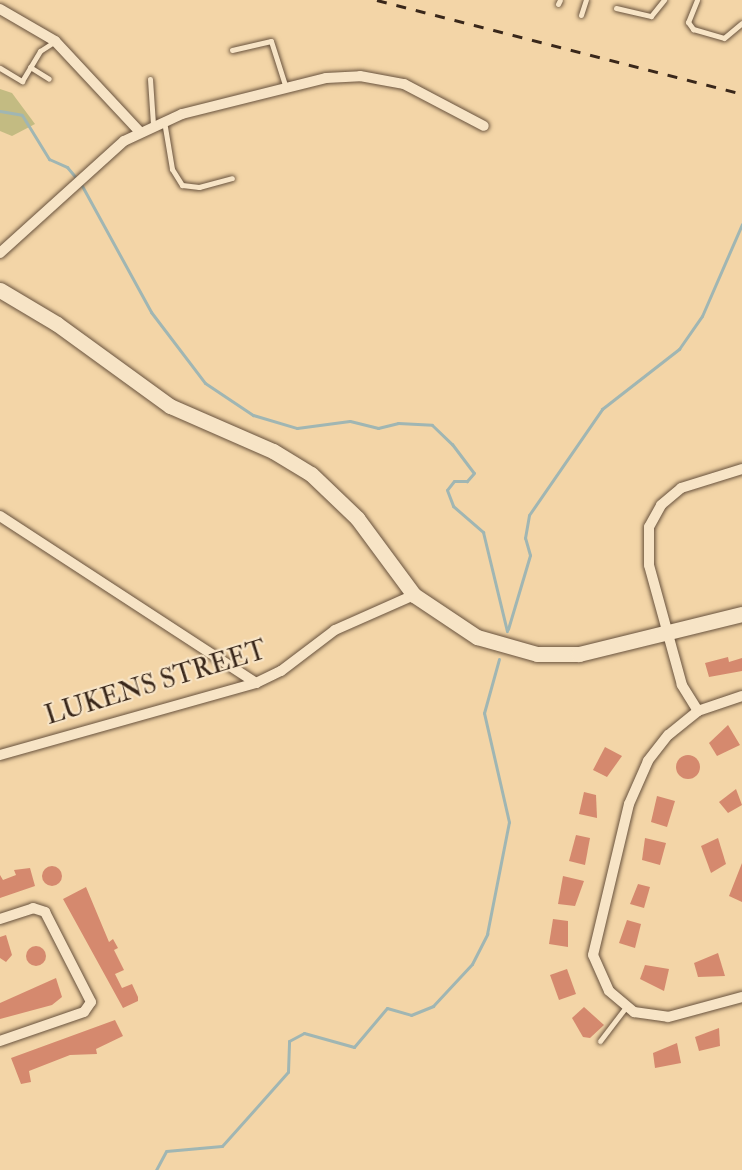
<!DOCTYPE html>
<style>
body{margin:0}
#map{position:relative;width:742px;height:1170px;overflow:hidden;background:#f3d5a7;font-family:"IM FELL Double Pica",serif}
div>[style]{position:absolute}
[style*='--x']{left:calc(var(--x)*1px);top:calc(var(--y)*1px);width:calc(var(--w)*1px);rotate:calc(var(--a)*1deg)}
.green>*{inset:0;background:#c3bb82}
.stream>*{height:3px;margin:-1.5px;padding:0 1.5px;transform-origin:1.5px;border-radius:1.5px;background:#a0b6b3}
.building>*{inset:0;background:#d5896e}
.round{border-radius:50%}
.roads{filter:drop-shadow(0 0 2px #68523d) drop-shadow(0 0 2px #68523d)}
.lane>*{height:5px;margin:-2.5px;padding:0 2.5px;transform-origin:2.5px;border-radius:2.5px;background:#f7e4c6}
.street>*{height:10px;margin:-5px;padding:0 5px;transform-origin:5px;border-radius:5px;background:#f7e4c6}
.secondary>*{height:15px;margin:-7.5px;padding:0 7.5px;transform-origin:7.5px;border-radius:7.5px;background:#f7e4c6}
.rail>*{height:3px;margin-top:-1.5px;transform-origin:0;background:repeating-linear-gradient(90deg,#39271a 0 10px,transparent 0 20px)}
span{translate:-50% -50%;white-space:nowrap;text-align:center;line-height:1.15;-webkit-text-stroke:4.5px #f7e4c6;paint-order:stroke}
.street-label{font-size:26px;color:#39271a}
</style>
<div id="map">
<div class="green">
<div style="clip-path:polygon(0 89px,12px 93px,35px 124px,12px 136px,0 131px)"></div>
</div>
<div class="stream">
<div style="--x:0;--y:111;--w:22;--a:10"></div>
<div style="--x:22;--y:115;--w:52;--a:58.5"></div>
<div style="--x:49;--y:159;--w:20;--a:24"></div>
<div style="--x:67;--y:167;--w:16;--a:50"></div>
<div style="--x:81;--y:184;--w:146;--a:61.3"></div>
<div style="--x:151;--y:312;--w:89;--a:52.7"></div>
<div style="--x:205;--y:383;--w:58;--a:33.7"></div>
<div style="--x:253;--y:415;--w:46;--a:16.5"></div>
<div style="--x:297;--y:428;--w:53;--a:-7.5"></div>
<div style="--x:350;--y:421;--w:29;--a:14"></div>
<div style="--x:378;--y:428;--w:21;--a:-14"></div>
<div style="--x:398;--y:423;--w:34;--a:3"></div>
<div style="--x:432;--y:425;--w:28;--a:44"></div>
<div style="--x:452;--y:444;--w:36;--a:53"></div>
<div style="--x:474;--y:473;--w:11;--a:131"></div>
<div style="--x:467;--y:481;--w:13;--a:180"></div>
<div style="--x:454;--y:481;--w:11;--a:128"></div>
<div style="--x:447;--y:490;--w:17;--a:69"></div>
<div style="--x:453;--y:506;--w:40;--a:41"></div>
<div style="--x:483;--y:532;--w:102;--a:76.4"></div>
<div style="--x:508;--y:629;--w:77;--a:-73.4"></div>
<div style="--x:530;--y:555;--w:18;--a:-106"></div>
<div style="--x:525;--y:538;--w:23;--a:-80"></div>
<div style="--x:529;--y:515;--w:129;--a:-55.4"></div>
<div style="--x:602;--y:409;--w:98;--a:-37.9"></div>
<div style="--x:679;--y:349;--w:40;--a:-55.1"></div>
<div style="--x:702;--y:316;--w:100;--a:-66.5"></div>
<div style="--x:156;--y:1170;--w:21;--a:-62"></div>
<div style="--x:166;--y:1151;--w:56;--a:-5.1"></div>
<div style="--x:222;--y:1146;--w:99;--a:-48.3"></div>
<div style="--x:288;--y:1072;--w:31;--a:-88"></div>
<div style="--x:289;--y:1041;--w:17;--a:-28"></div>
<div style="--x:304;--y:1033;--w:52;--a:15.6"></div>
<div style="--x:354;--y:1047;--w:51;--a:-49.8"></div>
<div style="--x:387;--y:1008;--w:25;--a:16"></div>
<div style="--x:411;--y:1015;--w:24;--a:-22"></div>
<div style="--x:433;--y:1006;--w:57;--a:-47.1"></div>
<div style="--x:472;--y:964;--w:34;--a:-63"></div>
<div style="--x:487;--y:934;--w:114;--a:-78.9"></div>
<div style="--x:509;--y:822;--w:112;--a:-102.9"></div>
<div style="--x:484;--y:713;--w:56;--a:-74.5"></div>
</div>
<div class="building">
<div style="clip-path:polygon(728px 657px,729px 662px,742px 658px,742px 671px,709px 677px,705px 663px)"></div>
<div style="clip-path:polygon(728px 725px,740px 745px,717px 756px,709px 743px)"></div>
<div style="clip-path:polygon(605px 747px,622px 756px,607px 777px,593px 770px)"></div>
<div class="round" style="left:676px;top:755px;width:24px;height:24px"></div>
<div style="clip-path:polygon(736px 789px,742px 805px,728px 813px,719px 802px)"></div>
<div style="clip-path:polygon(584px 792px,596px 795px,597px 818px,579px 814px)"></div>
<div style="clip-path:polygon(657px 796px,675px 801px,667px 827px,651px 822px)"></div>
<div style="clip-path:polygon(576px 835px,590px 838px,585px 865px,569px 861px)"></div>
<div style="clip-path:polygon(645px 838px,666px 843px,660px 865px,642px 860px)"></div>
<div style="clip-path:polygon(718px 838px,726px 864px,711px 873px,701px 846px)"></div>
<div style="clip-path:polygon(742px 863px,742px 902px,729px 896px)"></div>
<div class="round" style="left:42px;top:866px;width:20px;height:20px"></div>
<div style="clip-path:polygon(30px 868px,35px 886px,0 898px,0 875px,3px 880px,16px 875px,14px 870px)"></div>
<div style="clip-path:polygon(563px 876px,584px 881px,575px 906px,558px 904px)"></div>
<div style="clip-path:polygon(638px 884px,650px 887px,644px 908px,630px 904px)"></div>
<div style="clip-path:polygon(86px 887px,109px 942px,113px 939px,118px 948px,114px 950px,124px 970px,115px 974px,122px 988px,132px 984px,138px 997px,138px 1001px,123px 1008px,63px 899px)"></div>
<div style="clip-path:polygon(553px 919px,568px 921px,568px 947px,549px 944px)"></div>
<div style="clip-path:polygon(627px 920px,641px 924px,635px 948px,619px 943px)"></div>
<div style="clip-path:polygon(6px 935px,12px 955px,6px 962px,0 958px,0 937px)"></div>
<div class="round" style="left:26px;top:946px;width:20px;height:20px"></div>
<div style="clip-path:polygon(718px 953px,725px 976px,698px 977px,694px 963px)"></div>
<div style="clip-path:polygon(645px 965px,669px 969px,664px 991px,640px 979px)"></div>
<div style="clip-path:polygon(567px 969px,576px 994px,559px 1000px,550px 975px)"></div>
<div style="clip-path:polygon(56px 978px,62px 997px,52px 1005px,0 1019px,0 1003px)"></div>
<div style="clip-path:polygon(584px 1007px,604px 1025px,590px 1038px,583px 1037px,572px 1018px)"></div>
<div style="clip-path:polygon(115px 1020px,123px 1036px,96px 1049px,97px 1054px,70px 1055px,29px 1071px,31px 1082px,21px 1084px,11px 1058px)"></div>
<div style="clip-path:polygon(719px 1028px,720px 1046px,699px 1051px,695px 1037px)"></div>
<div style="clip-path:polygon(677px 1043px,681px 1063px,655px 1068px,653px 1053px)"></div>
</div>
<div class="roads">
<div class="lane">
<div style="--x:697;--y:0;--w:24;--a:112"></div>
<div style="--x:688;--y:22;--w:9;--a:54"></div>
<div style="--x:693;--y:29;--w:32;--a:16"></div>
<div style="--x:724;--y:38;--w:23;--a:-40"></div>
<div style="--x:558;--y:4;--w:4;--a:-63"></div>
<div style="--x:616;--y:8;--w:36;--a:13"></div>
<div style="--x:651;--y:16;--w:21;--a:-51"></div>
<div style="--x:581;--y:15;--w:16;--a:-72"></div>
<div style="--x:232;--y:50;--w:40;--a:-13"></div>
<div style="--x:271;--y:41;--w:49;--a:72.3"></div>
<div style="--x:30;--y:67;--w:22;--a:32"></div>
<div style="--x:0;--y:68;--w:26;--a:31"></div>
<div style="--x:22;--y:81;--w:35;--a:-59"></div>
<div style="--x:40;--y:51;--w:17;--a:-33"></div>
<div style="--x:150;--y:79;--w:45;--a:86.2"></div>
<div style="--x:164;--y:121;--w:49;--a:80.5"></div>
<div style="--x:172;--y:169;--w:19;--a:58"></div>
<div style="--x:182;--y:185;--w:17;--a:7"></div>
<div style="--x:199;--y:187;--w:34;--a:-15"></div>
<div style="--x:600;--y:1041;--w:43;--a:-52.6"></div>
</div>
<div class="street">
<div style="--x:0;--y:9;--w:64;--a:30.2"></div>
<div style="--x:55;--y:41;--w:123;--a:47"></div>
<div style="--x:0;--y:253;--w:167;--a:-42.1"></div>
<div style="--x:124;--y:141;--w:64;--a:-25"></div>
<div style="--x:182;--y:114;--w:148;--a:-14"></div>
<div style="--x:326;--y:78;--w:34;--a:-3"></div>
<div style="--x:360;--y:76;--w:45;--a:10.3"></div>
<div style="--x:404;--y:84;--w:90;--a:27.7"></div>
<div style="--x:0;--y:516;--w:306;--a:33.1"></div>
<div style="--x:742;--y:696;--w:46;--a:161.2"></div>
<div style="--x:698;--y:711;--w:38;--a:141"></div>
<div style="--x:668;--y:735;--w:33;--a:128"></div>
<div style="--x:648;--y:761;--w:47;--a:113.8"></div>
<div style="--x:629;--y:804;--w:155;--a:103.4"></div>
<div style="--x:593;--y:955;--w:39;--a:66"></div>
<div style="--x:609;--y:991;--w:33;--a:40"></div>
<div style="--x:634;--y:1012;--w:34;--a:8"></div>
<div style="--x:668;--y:1017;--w:77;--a:-15.1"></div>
<div style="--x:698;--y:711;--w:31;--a:-122"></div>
<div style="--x:682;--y:685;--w:124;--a:-105.4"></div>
<div style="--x:649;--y:565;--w:38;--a:-90"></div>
<div style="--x:649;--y:527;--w:25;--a:-61"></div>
<div style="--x:661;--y:505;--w:26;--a:-40"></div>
<div style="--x:681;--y:488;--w:64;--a:-17.3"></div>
<div style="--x:0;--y:755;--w:266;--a:-15.7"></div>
<div style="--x:256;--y:683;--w:28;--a:-26"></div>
<div style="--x:281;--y:671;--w:68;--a:-37.2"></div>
<div style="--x:335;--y:630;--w:86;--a:-23.9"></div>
<div style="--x:0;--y:919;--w:35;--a:-18"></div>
<div style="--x:33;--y:908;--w:13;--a:18"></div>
<div style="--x:45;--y:912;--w:101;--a:62.9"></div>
<div style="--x:91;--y:1002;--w:12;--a:125"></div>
<div style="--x:84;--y:1012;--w:89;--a:161"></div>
</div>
<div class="secondary">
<div style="--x:0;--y:290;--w:66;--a:30.8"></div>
<div style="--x:57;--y:324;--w:140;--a:36"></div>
<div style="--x:170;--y:406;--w:112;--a:23.6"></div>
<div style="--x:273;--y:451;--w:44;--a:31.2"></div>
<div style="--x:311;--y:474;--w:64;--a:43.7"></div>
<div style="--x:357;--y:518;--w:96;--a:53.5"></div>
<div style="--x:414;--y:595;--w:76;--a:33.7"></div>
<div style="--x:477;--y:637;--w:62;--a:15.8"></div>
<div style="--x:537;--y:654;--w:42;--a:0"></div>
<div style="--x:579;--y:654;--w:168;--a:-13.8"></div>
</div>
</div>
<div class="rail">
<div style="--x:377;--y:0;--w:377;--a:14.4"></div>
</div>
<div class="street-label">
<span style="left:156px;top:684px;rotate:-17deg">LUKENS STREET</span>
</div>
</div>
